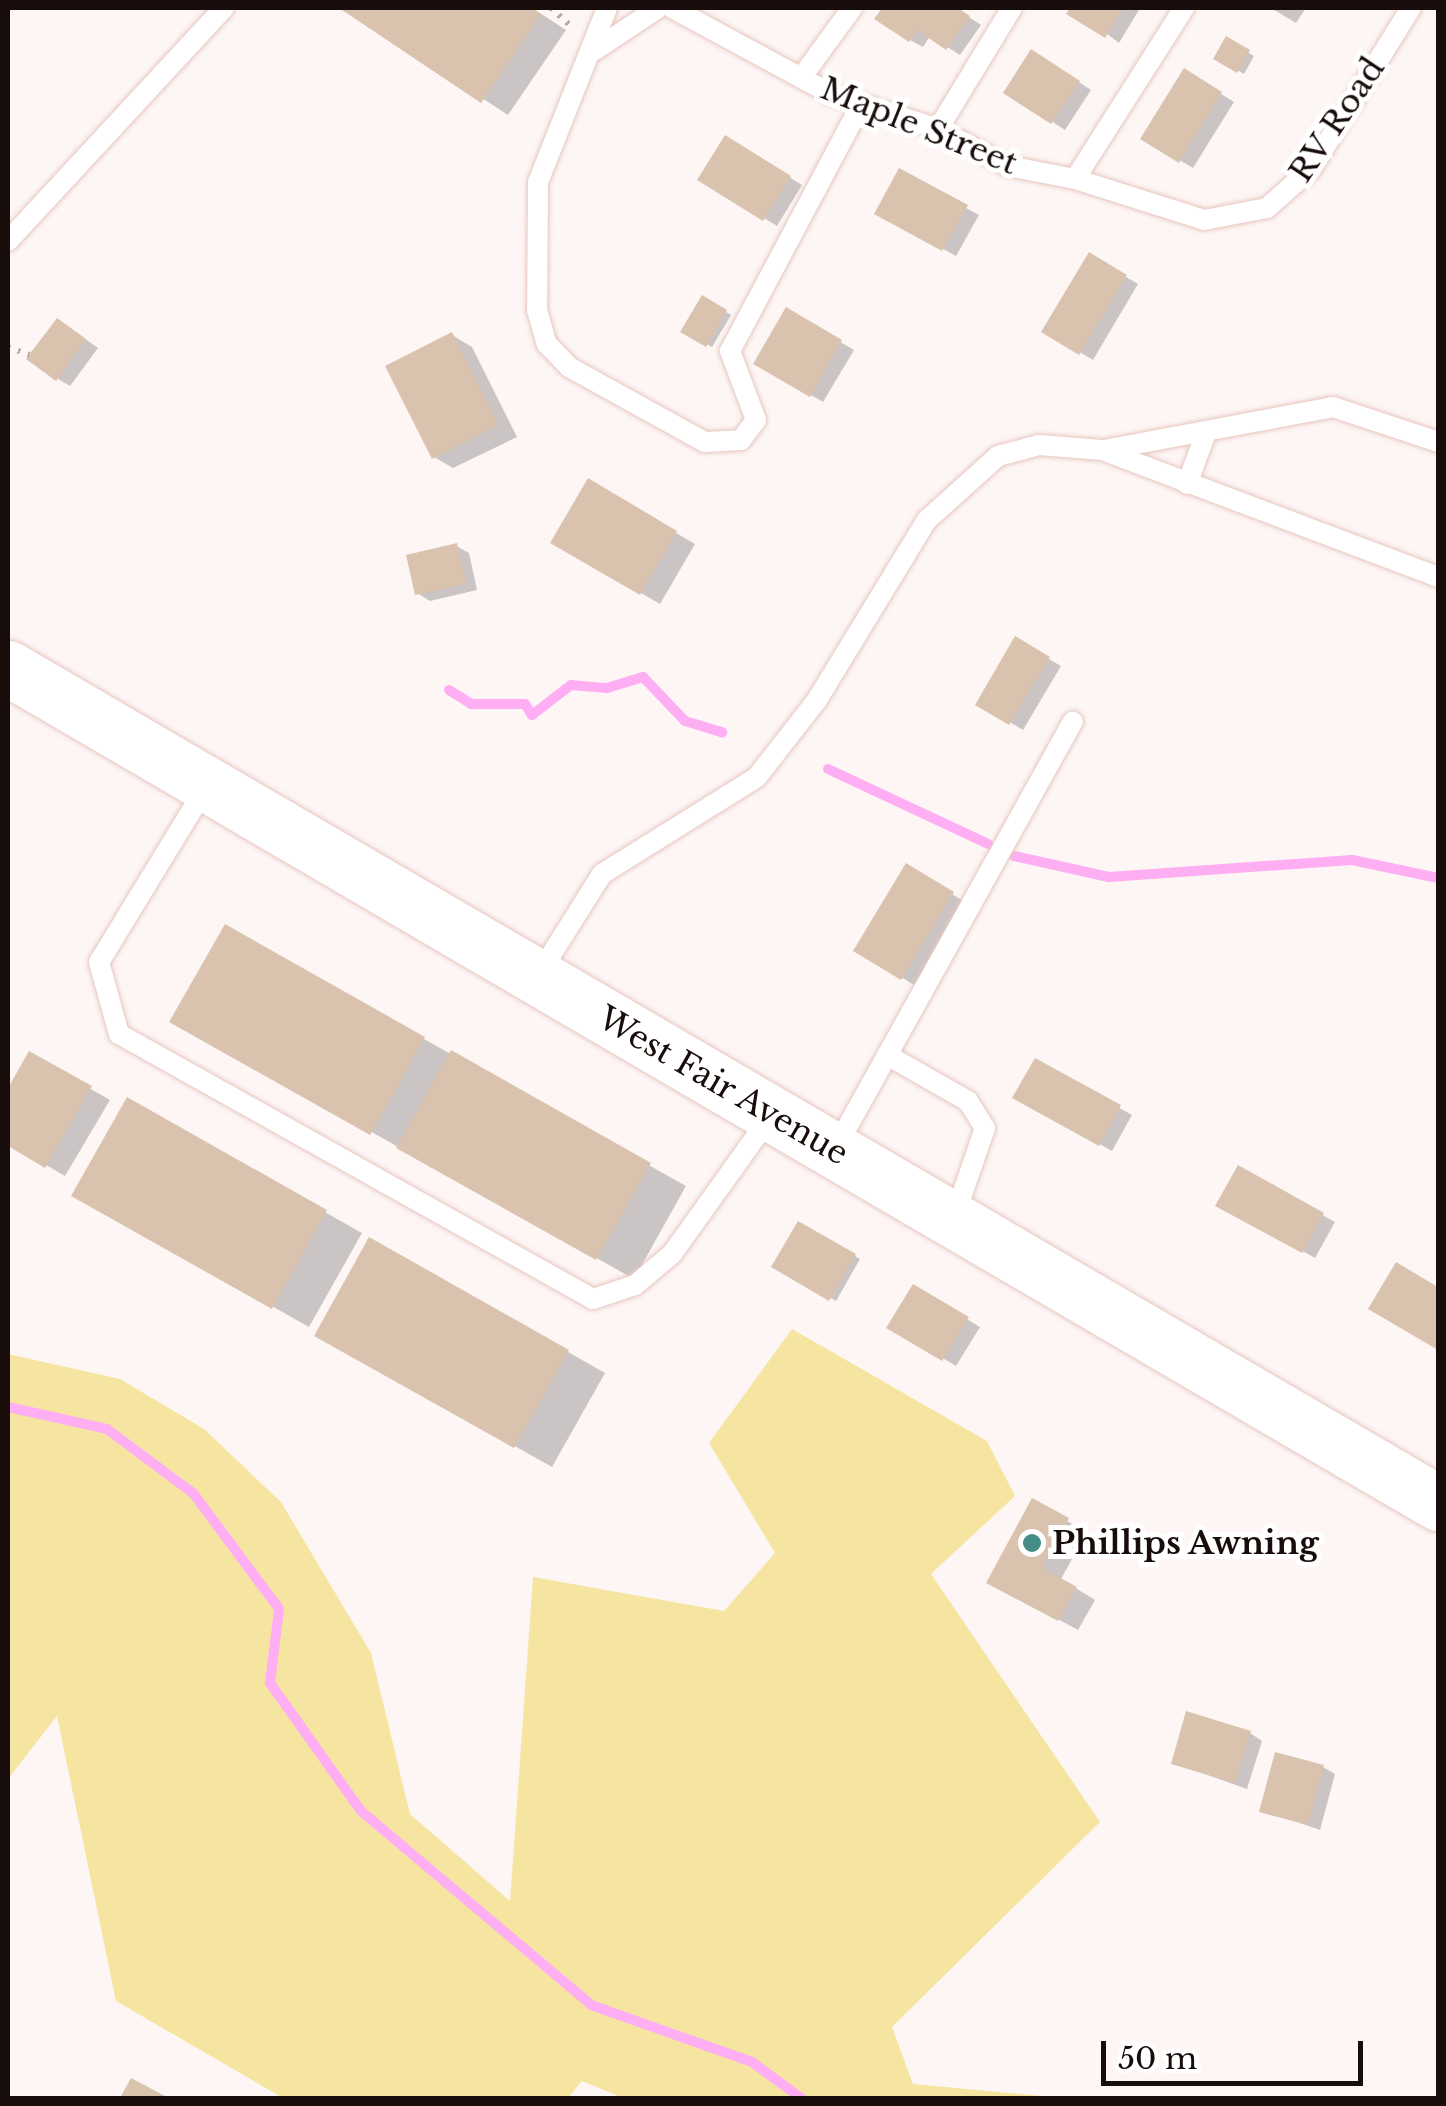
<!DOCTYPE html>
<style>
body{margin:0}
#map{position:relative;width:1446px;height:2106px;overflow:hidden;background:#fdf6f5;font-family:"Libre Baskerville",serif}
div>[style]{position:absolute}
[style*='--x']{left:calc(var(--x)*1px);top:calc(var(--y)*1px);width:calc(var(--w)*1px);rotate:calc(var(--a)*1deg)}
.green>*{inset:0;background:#f6e5a1}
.shadow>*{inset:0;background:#0003}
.stream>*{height:10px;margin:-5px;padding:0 5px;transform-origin:5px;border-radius:5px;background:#feaff3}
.building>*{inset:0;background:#dac3ae}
.path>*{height:6px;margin-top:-3px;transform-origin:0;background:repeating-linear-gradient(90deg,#b6aead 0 2.5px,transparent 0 10.5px)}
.roads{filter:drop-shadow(0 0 2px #e7c6be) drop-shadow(0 0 2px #e7c6be)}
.lane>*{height:20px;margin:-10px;padding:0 10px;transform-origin:10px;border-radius:10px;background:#fff}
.secondary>*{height:55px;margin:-27.5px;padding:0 27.5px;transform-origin:27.5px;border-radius:27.5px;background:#fff}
.dots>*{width:28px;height:28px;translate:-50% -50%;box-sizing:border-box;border:5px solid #fff;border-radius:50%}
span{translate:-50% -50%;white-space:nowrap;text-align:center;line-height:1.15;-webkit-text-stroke:10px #fff;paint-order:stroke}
.street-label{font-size:32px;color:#180d0b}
.poi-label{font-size:32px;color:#180d0b;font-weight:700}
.left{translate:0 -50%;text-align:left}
.frame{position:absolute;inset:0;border:10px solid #180d0b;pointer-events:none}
.scale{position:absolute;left:1101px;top:2041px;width:262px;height:45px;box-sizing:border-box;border:5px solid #180d0b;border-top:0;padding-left:12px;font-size:30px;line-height:35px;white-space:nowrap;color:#180d0b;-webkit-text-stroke:8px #fff;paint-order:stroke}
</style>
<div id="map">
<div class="green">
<div style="clip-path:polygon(792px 1329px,987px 1441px,1015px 1496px,931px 1574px,1100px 1822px,892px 2027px,913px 2084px,1065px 2098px,623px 2098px,582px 2081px,568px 2098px,283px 2098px,116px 2001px,57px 1716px,8px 1779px,8px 1354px,120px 1379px,204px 1429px,281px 1502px,371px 1653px,410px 1814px,510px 1901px,533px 1577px,724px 1611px,775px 1553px,709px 1443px)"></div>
</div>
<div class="shadow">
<div style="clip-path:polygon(344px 8px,532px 8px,566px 30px,508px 115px)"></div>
<div style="clip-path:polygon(885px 8px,955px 8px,981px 25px,960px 55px,930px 36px,923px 47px,910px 40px,878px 18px)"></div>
<div style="clip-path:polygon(1073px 8px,1140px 8px,1119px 43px)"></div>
<div style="clip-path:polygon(1271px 8px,1306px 8px,1296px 23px)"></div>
<div style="clip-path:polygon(1227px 40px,1254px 56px,1244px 74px,1217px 58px)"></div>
<div style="clip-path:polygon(1045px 60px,1091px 90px,1065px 130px,1006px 92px)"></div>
<div style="clip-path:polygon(1185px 72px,1234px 102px,1193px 168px,1144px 139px)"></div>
<div style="clip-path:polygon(726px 138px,802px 185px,777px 226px,701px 179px)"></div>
<div style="clip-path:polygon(900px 172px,979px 215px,956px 256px,878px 213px)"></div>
<div style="clip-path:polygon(1090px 256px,1138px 284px,1093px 360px,1044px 331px)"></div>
<div style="clip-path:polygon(703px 298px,731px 315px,712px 347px,684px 331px)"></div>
<div style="clip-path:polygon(787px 311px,854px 350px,823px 402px,756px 363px)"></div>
<div style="clip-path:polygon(70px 328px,98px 348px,70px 386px,58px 379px)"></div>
<div style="clip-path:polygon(452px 335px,472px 347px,517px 437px,453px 468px,434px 457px)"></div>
<div style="clip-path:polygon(588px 481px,695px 544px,660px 604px,553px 542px)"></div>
<div style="clip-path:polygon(456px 546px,469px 553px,477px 590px,430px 601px,417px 593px)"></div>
<div style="clip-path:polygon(1016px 640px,1061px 666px,1023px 730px,978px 704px)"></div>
<div style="clip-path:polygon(907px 867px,965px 902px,914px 985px,857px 950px)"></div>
<div style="clip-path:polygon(226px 928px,686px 1186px,634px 1279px,173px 1021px)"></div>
<div style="clip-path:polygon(30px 1054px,110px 1100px,65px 1176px,8px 1143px,8px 1093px)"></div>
<div style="clip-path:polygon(1036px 1061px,1132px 1115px,1112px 1151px,1016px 1097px)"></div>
<div style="clip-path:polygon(128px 1101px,362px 1233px,309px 1327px,75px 1195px)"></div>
<div style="clip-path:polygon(1239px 1168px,1335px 1222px,1315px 1258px,1219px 1205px)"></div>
<div style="clip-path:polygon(799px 1224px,860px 1259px,836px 1301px,775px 1266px)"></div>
<div style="clip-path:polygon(370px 1240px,605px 1373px,552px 1467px,317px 1335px)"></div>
<div style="clip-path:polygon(913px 1287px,980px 1327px,956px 1366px,890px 1327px)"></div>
<div style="clip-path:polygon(1033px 1502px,1087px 1532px,1061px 1579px,1095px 1600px,1078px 1630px,989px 1582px)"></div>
<div style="clip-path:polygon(1250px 1733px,1262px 1741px,1247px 1789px,1174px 1763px)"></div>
<div style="clip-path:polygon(1323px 1767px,1335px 1774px,1320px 1830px,1262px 1810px)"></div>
</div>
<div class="stream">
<div style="--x:449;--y:690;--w:26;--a:32"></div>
<div style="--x:471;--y:704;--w:54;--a:0"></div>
<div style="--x:525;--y:704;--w:13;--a:58"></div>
<div style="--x:532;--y:715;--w:49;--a:-37.6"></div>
<div style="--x:571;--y:685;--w:36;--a:5"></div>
<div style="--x:607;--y:688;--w:38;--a:-17"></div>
<div style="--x:643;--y:677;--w:61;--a:46.3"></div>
<div style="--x:685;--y:721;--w:39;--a:17"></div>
<div style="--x:828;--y:769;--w:177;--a:25.1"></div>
<div style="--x:1014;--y:856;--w:97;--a:12.5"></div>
<div style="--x:1109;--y:877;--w:244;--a:-4"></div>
<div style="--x:1352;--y:860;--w:88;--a:11.8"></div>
<div style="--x:8;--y:1407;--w:101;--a:12.5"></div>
<div style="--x:107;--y:1429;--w:107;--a:36.7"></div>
<div style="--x:193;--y:1493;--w:144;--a:53.4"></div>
<div style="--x:279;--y:1609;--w:75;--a:96.9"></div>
<div style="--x:270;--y:1683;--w:157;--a:54.6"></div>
<div style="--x:361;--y:1811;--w:301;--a:40.1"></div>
<div style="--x:591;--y:2005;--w:171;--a:19.5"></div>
<div style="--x:752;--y:2062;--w:61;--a:36.3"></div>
</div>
<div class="building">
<div style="clip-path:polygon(339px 8px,532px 8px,541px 14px,481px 103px)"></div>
<div style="clip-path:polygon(882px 8px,958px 8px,970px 16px,946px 50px,917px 30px,909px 42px,874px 19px)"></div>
<div style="clip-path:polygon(1070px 8px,1123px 8px,1105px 38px,1066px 14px)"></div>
<div style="clip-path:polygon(1226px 36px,1250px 50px,1237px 73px,1213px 59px)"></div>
<div style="clip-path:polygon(1031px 49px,1080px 81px,1051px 124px,1003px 93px)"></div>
<div style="clip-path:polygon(1184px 68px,1222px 92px,1179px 163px,1140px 139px)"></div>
<div style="clip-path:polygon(725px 135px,791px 176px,763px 221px,697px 180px)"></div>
<div style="clip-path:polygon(899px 168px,968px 205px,942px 251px,874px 214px)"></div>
<div style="clip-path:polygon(1089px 252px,1127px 275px,1079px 355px,1041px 332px)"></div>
<div style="clip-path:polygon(702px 295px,727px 310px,706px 347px,680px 332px)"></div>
<div style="clip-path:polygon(786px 307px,842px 340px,810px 397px,753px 364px)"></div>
<div style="clip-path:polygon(57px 318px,86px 339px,56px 381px,26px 359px)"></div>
<div style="clip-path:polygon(452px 332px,499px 425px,432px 459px,385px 366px)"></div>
<div style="clip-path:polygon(588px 478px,677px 531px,640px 595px,550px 543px)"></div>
<div style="clip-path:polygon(457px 543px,466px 584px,415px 595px,406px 555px)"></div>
<div style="clip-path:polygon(1015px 636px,1050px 657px,1009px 725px,975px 705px)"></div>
<div style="clip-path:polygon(906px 863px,954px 892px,901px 980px,853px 951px)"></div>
<div style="clip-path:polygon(225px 924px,425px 1037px,370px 1135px,169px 1022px)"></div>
<div style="clip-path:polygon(451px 1050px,651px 1163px,596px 1260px,396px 1148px)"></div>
<div style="clip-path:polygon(29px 1051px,92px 1086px,45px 1168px,8px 1146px,8px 1088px)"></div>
<div style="clip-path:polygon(1035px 1058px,1121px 1105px,1099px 1146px,1012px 1098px)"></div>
<div style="clip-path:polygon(127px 1097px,327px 1210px,272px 1309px,71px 1196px)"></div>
<div style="clip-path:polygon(1238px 1165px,1324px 1213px,1302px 1253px,1215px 1206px)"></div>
<div style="clip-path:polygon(798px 1221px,856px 1254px,829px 1301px,771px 1267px)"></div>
<div style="clip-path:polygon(369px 1237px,569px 1350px,514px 1448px,314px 1336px)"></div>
<div style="clip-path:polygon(1396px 1262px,1438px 1287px,1438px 1350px,1368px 1309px)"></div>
<div style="clip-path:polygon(913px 1284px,969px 1317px,942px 1361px,886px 1328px)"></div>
<div style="clip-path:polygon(1032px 1498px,1069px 1518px,1042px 1568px,1077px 1587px,1058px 1621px,986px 1583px)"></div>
<div style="clip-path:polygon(1186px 1711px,1251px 1731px,1235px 1783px,1171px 1764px)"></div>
<div style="clip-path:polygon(1275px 1752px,1324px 1765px,1308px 1825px,1259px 1812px)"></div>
<div style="clip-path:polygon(131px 2078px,165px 2096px,164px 2098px,120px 2098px)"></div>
</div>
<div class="path">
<div style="--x:551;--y:8;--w:28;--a:42"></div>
<div style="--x:8;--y:347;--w:23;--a:20"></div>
</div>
<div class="roads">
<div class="lane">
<div style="--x:607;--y:8;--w:187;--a:111.6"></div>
<div style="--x:538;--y:182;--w:128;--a:90.4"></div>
<div style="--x:537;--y:310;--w:35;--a:74"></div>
<div style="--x:547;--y:344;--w:32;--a:46"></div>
<div style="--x:569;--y:367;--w:155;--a:28.9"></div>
<div style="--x:705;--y:442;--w:36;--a:-3"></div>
<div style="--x:741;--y:440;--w:25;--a:-53"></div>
<div style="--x:756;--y:420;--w:74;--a:-110.6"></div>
<div style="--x:730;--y:351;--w:277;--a:-62"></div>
<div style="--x:672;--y:8;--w:183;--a:28.4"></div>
<div style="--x:833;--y:95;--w:110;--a:17.9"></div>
<div style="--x:938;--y:129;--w:79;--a:27.9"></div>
<div style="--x:1008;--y:166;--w:68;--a:11"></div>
<div style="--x:1075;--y:179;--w:203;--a:-57.5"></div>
<div style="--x:595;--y:50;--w:76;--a:-33.7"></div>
<div style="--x:801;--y:78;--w:87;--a:-53.9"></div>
<div style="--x:938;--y:129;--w:142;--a:-58.6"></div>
<div style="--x:1075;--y:179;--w:135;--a:17.6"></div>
<div style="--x:1204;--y:220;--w:64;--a:-10.8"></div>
<div style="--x:1267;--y:208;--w:59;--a:-41.6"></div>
<div style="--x:1311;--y:169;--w:190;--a:-58.2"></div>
<div style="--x:8;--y:241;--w:318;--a:-47.2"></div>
<div style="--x:1104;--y:450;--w:233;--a:-10.6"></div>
<div style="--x:1333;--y:407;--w:111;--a:18.4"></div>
<div style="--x:1187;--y:484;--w:54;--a:-69.6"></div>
<div style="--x:206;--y:787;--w:205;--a:121.4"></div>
<div style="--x:99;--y:962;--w:75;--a:74.5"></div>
<div style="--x:119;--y:1034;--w:543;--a:29.21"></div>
<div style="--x:593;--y:1299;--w:44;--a:-18.4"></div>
<div style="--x:635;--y:1285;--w:48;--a:-40"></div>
<div style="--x:672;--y:1254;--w:168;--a:-54.4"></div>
<div style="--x:539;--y:974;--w:118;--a:-57.8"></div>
<div style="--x:602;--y:874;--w:183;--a:-32"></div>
<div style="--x:757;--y:777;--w:98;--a:-52.1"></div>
<div style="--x:817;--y:700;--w:211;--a:-58.6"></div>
<div style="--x:927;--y:520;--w:96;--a:-42"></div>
<div style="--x:998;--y:456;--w:42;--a:-15"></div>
<div style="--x:1039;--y:445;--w:63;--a:4.5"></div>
<div style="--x:1102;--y:450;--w:359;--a:20.7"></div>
<div style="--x:887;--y:1055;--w:93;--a:29.6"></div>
<div style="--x:968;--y:1101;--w:32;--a:58"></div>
<div style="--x:985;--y:1128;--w:95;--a:109"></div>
<div style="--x:835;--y:1149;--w:489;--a:-60.9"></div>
</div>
<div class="secondary">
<div style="--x:8;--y:668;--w:1656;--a:30.28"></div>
</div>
</div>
<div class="dots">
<div style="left:1032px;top:1543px;background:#458c87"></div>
</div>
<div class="street-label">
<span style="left:1337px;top:120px;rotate:-56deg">RV Road</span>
<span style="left:919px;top:126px;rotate:22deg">Maple Street</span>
<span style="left:723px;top:1086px;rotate:30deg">West Fair Avenue</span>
</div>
<div class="poi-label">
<span class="left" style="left:1052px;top:1543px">Phillips Awning</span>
</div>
<div class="frame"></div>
<div class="scale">50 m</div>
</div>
